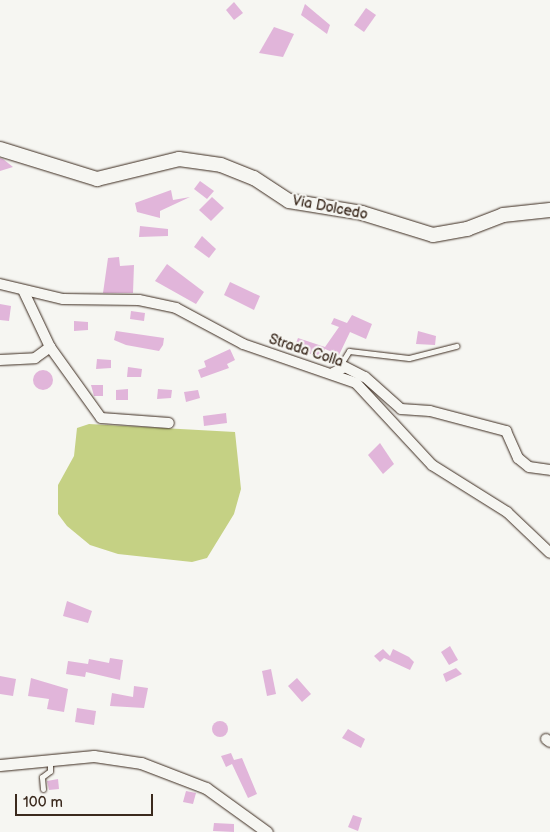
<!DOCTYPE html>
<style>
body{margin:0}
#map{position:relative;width:550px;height:832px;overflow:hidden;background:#f6f6f2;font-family:"Balsamiq Sans",sans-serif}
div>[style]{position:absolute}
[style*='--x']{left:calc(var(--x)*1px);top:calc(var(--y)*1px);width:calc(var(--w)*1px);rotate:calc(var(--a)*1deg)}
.green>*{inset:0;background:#c5d184}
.building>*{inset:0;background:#e1b5da}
.round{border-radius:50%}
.roads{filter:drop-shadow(0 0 1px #3b2a1e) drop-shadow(0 0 1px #3b2a1e)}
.service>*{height:5px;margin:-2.5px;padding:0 2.5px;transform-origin:2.5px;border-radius:2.5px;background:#f6f6f2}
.minor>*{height:10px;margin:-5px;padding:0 5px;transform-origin:5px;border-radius:5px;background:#f6f6f2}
.tertiary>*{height:11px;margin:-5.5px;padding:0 5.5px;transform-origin:5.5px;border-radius:5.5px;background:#f6f6f2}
.secondary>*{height:14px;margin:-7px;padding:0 7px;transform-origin:7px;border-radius:7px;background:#f6f6f2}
span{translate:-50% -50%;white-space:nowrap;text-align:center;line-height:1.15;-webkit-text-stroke:4.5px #f6f6f2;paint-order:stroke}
.street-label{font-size:14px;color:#3b2a1e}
.scale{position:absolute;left:15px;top:794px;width:138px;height:22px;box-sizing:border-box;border:2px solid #3b2a1e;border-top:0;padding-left:6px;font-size:15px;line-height:18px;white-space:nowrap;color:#3b2a1e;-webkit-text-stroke:4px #f6f6f2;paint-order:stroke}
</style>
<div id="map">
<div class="green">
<div style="clip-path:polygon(89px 424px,235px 432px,241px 489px,234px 514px,207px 558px,192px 562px,118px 554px,90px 545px,67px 526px,58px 514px,58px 485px,74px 456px,77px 428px)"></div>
</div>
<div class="building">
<div style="clip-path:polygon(234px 2px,243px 13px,234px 20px,226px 10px)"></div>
<div style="clip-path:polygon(305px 4px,330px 25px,327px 34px,301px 15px)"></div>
<div style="clip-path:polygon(366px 8px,376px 15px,364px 32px,354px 25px)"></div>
<div style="clip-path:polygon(274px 27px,294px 34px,283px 57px,259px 53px)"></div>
<div style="clip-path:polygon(0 158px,3px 159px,13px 167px,0 171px)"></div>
<div style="clip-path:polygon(200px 181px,214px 191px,207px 199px,194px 189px)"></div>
<div style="clip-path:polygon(171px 190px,173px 200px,190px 197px,160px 211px,160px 218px,137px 212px,135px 203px)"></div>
<div style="clip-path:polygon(212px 197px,224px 208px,211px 221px,199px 210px)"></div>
<div style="clip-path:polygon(140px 226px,168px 229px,168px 236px,139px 237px)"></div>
<div style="clip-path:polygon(202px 236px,216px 249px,209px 258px,194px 247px)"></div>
<div style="clip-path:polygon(119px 257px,120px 266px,134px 265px,133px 293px,103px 293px,108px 258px)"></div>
<div style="clip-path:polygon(167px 264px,204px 292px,196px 304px,155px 281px)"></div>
<div style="clip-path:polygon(230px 282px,260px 296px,254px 310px,224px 295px)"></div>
<div style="clip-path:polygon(0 304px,11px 306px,9px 321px,0 320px)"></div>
<div style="clip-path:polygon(131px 311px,145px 313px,144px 321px,130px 319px)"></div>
<div style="clip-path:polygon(352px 315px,372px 324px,366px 339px,350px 332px,339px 355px,325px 349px,322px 358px,294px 348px,298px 338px,325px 347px,339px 327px,331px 324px,334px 318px,347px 323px)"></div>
<div style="clip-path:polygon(74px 321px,88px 322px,88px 330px,74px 331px)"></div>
<div style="clip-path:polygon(116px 331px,164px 338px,163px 345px,159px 351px,126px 345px,114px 340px)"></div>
<div style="clip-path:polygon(418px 331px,436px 336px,435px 345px,416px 344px)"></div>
<div style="clip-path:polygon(230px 349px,235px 360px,227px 364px,229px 368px,201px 378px,198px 370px,206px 367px,204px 361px)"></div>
<div style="clip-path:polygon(97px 359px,111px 360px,111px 368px,96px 369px)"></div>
<div style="clip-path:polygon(128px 367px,142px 369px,141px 377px,127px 377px)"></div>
<div class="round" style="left:33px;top:370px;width:20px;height:20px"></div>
<div style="clip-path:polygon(91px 385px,103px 385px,103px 396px,94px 396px)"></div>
<div style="clip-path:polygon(128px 389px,128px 400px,116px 400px,116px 390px)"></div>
<div style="clip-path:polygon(158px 389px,172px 390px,171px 398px,157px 399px)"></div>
<div style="clip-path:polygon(198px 390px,200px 398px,186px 402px,184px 392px)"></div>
<div style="clip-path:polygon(226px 413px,227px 423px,204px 426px,203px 416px)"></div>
<div style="clip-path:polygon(380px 443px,394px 464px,383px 474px,368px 455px)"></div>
<div style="clip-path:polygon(67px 601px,92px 611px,88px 623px,63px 616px)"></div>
<div style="clip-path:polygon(450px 646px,458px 660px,449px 665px,441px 652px)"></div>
<div style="clip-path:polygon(383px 649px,390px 656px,393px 649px,409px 657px,414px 662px,410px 670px,384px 658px,380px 662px,374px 656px)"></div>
<div style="clip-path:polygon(110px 658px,123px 660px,120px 680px,86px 672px,85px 677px,66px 674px,68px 661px,88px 664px,89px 659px,109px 663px)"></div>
<div style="clip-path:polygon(456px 668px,462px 674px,446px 682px,443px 674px)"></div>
<div style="clip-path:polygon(271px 669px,276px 694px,267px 696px,262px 671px)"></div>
<div style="clip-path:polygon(0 676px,16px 679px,13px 696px,0 694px)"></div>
<div style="clip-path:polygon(31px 678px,68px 689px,64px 712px,47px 709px,49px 699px,28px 696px)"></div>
<div style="clip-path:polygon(297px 678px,311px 694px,302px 702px,288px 686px)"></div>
<div style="clip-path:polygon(134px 686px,148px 688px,144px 708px,110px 706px,112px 693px,133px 697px)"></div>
<div style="clip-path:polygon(77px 708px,96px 711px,94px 725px,75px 722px)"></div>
<div class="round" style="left:212px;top:721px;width:16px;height:16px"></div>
<div style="clip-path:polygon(348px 729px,365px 739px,361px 748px,342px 738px)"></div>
<div style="clip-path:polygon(231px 753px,234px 760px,242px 758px,257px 794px,248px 798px,232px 764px,226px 767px,221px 756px)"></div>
<div style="clip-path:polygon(58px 779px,59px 789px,49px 790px,47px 781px)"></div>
<div style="clip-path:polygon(186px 791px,196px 793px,193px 804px,183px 802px)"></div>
<div style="clip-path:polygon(353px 815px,362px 818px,358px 831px,348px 827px)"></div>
<div style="clip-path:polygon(214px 823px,234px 824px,234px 832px,213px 831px)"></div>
</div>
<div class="roads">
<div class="service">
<div style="--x:339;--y:367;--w:19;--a:-58"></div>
<div style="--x:349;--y:351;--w:60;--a:6.7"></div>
<div style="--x:409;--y:358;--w:49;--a:-14.3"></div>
<div style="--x:43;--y:789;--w:12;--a:-95"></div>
<div style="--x:42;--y:777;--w:10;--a:-37"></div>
<div style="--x:50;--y:771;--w:10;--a:-90"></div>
</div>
<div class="minor">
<div style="--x:0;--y:284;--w:65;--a:13.4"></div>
<div style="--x:63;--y:299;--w:76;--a:0.8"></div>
<div style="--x:139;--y:300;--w:38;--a:12"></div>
<div style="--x:176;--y:308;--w:76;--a:28.2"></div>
<div style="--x:243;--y:344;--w:120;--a:19"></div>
<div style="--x:356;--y:383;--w:112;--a:47.2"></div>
<div style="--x:432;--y:465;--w:89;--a:32.1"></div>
<div style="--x:507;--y:512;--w:59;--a:43.6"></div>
<div style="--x:50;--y:347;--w:87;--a:54.3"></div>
<div style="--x:101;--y:418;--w:68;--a:4.2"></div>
<div style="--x:0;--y:360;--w:35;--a:-3"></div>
<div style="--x:35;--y:358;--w:19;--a:-36"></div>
<div style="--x:50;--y:347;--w:63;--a:-115.3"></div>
<div style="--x:333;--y:373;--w:13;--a:-27"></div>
<div style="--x:345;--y:367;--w:22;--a:27"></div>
<div style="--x:365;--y:377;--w:48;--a:41.6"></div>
<div style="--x:401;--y:409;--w:29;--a:4"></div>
<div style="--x:430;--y:411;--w:79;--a:14.7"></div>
<div style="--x:506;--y:431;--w:30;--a:66"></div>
<div style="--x:518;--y:458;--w:14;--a:39"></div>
<div style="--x:529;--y:467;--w:21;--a:8"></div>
<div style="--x:546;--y:739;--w:5;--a:37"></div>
</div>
<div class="tertiary">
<div style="--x:0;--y:765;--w:94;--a:-5.5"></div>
<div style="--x:94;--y:756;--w:48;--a:8.5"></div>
<div style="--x:141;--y:763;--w:70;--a:21"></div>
<div style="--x:206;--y:788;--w:75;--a:35.8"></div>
</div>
<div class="secondary">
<div style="--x:0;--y:149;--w:102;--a:17.2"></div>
<div style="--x:97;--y:179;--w:84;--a:-13.7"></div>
<div style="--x:179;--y:159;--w:42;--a:8.1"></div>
<div style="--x:221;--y:165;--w:35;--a:22"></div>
<div style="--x:254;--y:178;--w:42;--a:33.3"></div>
<div style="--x:289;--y:201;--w:74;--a:9.3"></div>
<div style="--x:362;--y:213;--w:74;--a:17.2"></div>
<div style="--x:433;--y:235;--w:35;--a:-10"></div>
<div style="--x:467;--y:229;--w:39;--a:-21"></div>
<div style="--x:503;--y:215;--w:47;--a:-6.1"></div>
</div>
</div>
<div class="street-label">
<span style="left:330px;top:208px;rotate:11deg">Via Dolcedo</span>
<span style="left:306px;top:351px;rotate:18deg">Strada Colla</span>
</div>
<div class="scale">100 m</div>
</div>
